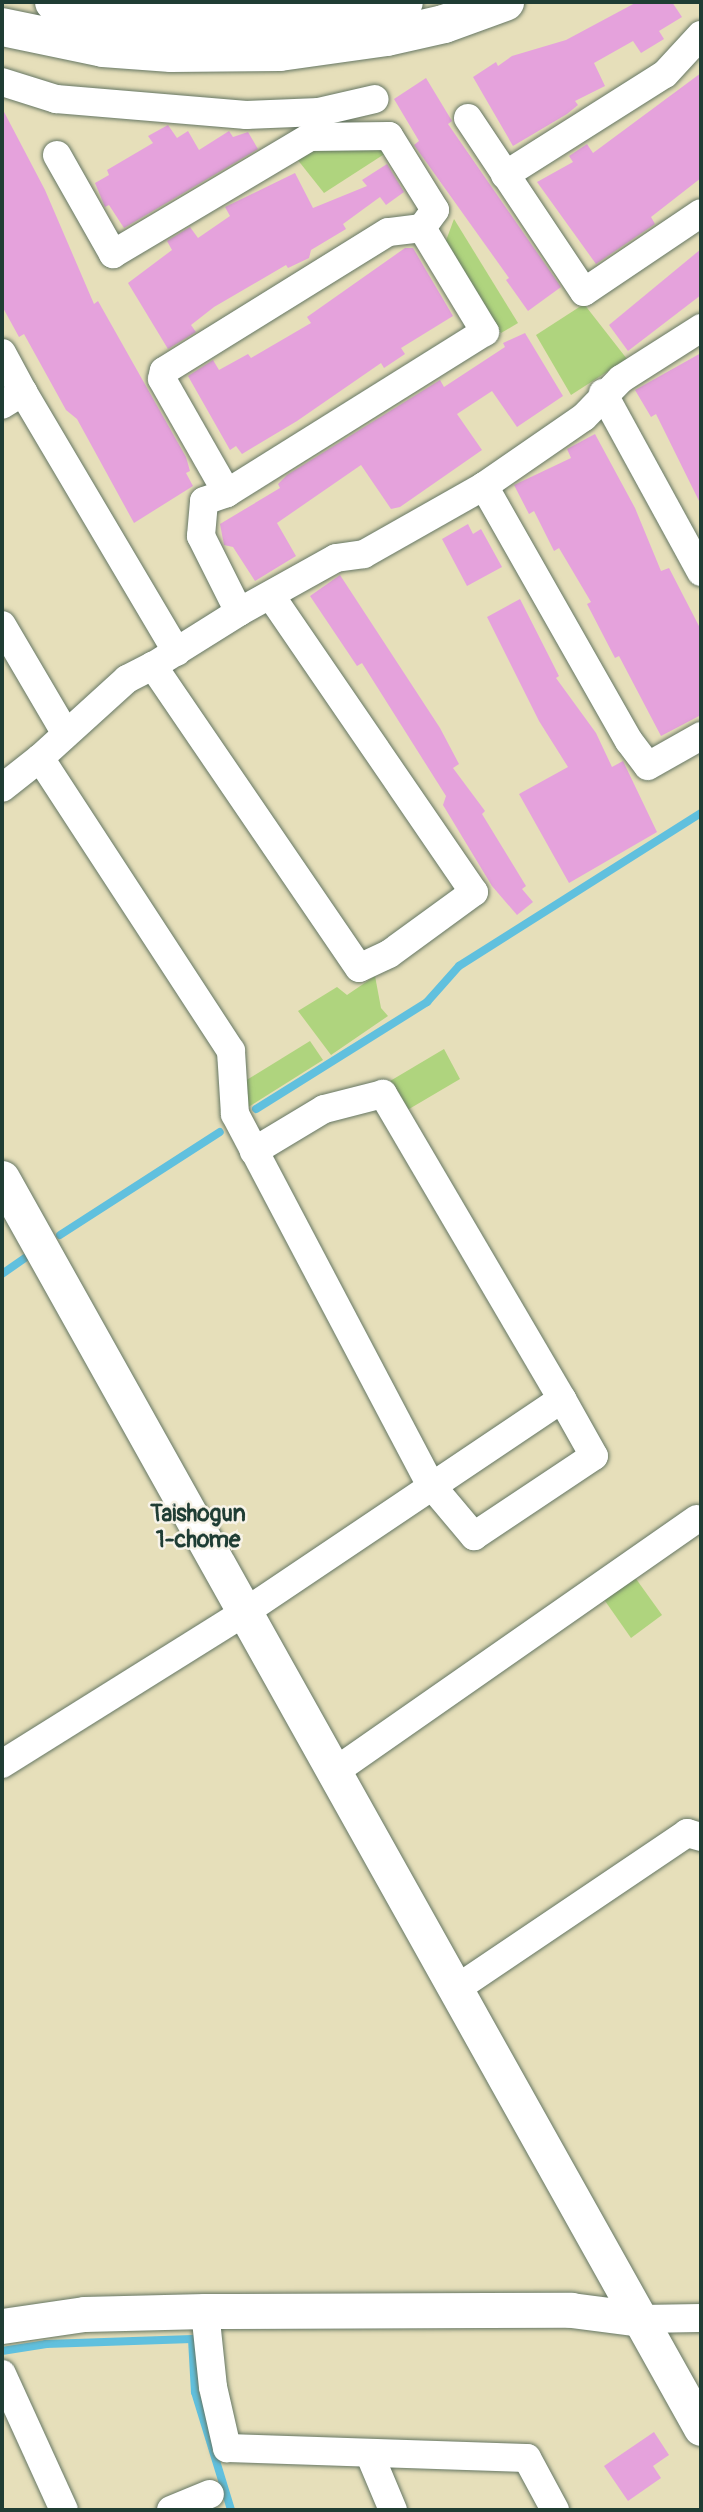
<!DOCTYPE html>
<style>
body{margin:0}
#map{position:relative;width:703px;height:2512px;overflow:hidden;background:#e6dfba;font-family:Pangolin,sans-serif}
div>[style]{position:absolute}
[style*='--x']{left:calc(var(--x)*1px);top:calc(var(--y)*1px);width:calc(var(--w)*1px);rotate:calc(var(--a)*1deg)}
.green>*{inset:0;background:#afd47e}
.stream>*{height:8px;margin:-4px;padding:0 4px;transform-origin:4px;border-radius:4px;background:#60c0de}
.building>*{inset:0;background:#e5a2dc}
.roads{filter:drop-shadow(0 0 2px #657663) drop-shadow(0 0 2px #657663)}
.minor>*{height:28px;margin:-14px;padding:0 14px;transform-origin:14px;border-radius:14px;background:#fff}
.tertiary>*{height:35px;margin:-17.5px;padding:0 17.5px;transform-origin:17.5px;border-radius:17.5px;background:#fff}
.primary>*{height:38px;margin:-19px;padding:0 19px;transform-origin:19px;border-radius:19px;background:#fff}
span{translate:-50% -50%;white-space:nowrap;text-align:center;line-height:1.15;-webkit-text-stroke:5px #f7f3e8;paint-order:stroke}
.neighbourhood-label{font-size:23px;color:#1f3d34;font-weight:700}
.frame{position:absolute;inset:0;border:4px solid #1f3d34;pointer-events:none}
</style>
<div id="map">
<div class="green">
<div style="clip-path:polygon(366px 144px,386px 153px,324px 193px,297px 159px,311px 148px)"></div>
<div style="clip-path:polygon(454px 219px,518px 323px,501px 333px,444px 246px)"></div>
<div style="clip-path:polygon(584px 304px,627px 359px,571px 395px,536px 335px)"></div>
<div style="clip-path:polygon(375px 976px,381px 1008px,388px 1016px,331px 1055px,298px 1011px,337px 987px,347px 995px)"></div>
<div style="clip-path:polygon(310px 1041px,323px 1060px,242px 1111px,240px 1084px)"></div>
<div style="clip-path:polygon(444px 1049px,460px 1079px,404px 1112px,385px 1084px)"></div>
<div style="clip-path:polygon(634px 1576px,662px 1615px,631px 1638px,603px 1598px)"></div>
</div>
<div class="stream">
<div style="--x:256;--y:1109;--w:202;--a:-32"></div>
<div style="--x:427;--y:1002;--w:48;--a:-48.4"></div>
<div style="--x:459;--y:966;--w:286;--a:-32.3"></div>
<div style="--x:60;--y:1235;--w:190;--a:-32.8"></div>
<div style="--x:2;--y:1274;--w:28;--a:-35"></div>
<div style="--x:2;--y:2351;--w:45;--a:-9"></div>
<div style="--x:46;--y:2344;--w:146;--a:-2"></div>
<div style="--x:192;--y:2339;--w:53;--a:86.8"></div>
<div style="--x:195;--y:2392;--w:123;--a:73"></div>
</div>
<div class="building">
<div style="clip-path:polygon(637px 2px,672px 2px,682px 17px,659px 31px,664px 39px,641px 53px,633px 41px,594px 63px,605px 86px,575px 101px,578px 105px,567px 114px,513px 146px,473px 77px,496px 62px,498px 66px,512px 56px,566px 40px)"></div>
<div style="clip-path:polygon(701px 73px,701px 178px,651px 217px,655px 224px,596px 264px,537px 182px,573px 162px,569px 156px,587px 144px,593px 153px)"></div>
<div style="clip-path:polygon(426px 78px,452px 121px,448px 124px,561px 287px,528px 311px,506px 280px,509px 278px,414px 145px,419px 141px,394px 99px)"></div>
<div style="clip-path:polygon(2px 108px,45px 190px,94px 304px,98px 301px,186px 457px,190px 471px,186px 473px,193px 486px,134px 523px,77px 419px,66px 410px,24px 334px,19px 337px,2px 306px)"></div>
<div style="clip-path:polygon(168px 125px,177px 138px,188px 131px,199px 150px,229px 131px,233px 137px,248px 132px,258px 149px,124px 228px,109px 205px,105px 207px,95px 183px,109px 175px,107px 170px,153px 143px,148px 136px)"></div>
<div style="clip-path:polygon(387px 164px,404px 192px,386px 205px,380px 197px,343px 224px,346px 229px,311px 250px,309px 258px,288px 268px,286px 265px,214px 307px,191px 325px,196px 332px,168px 349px,128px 283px,172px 250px,167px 241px,190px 227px,198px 238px,230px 216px,225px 207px,295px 173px,313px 208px,367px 186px,362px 180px)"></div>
<div style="clip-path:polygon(405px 248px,413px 248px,453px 316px,401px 348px,405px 354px,384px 368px,381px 363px,297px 421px,242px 454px,236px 446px,230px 450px,188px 376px,213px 360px,219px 370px,248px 354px,251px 358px,311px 323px,307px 317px)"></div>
<div style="clip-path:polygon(701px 249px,701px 295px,628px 351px,609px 325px)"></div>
<div style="clip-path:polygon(525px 333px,563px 396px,517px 427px,492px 391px,457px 414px,482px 450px,400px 507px,391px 509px,361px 465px,277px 523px,296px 556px,255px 581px,233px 547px,224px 545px,220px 524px,280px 488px,278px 484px,287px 475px,440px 380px,444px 387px,505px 347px,503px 343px)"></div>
<div style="clip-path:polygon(701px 353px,701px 505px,656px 414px,651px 417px,635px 390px)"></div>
<div style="clip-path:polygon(595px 434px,635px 508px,661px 571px,669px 568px,701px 630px,701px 715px,661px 736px,619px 656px,615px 658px,587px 604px,591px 602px,559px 548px,554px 551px,534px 511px,529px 514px,514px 485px,571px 458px,567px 449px)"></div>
<div style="clip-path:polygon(468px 524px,473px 534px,481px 529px,502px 567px,467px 586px,442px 539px)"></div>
<div style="clip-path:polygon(340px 575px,440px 728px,459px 764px,453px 768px,485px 811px,482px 814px,526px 886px,522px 889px,533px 902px,517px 915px,492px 886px,443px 805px,446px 796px,362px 663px,357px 666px,310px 596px)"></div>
<div style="clip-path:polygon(520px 599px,559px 676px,556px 678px,596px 733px,612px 767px,623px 761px,657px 832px,569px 883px,519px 794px,568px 767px,539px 721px,487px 617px)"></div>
<div style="clip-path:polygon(654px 2432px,669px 2455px,653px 2466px,661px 2478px,628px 2501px,604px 2466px)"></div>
</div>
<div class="roads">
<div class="minor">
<div style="--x:2;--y:82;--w:57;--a:17.5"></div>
<div style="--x:56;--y:99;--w:191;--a:4.8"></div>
<div style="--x:246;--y:115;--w:73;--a:-2.4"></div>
<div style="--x:319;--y:112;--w:57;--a:-13.1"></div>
<div style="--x:468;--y:118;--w:209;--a:56.3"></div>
<div style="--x:584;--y:292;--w:141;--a:-34"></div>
<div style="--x:57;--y:155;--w:114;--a:60.5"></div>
<div style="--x:113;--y:254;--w:229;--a:-30.7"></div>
<div style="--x:310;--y:137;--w:79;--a:-0.7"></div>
<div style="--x:389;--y:136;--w:87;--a:58.1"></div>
<div style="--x:435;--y:210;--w:22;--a:126"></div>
<div style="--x:422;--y:228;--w:34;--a:173"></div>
<div style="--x:388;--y:232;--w:264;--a:148.2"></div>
<div style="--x:164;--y:371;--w:8;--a:104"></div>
<div style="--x:162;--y:379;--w:131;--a:60.3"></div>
<div style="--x:505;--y:175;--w:189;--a:-32.3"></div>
<div style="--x:665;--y:74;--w:53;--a:-47.3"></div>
<div style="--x:2;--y:353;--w:44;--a:61.7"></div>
<div style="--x:603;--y:393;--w:204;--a:61.3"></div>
<div style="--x:2;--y:405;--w:25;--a:-32"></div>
<div style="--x:23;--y:392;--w:302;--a:59.4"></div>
<div style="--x:484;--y:486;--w:121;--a:-34.6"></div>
<div style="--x:584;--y:417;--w:53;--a:-45.8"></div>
<div style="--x:621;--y:379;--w:95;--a:-32.5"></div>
<div style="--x:271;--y:596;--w:359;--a:55.6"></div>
<div style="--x:474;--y:892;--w:105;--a:143.9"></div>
<div style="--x:389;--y:954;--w:33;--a:155"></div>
<div style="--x:359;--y:968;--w:366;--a:-124.3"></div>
<div style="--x:153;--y:666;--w:102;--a:-32.1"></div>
<div style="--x:239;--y:612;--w:111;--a:-29.1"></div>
<div style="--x:336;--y:558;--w:28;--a:-8"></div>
<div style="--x:364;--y:554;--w:138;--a:-29.5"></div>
<div style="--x:484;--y:486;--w:293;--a:60.4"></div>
<div style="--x:629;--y:741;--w:31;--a:53"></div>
<div style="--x:648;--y:766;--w:61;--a:-29.5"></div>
<div style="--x:239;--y:612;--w:85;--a:-116.6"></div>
<div style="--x:201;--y:536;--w:35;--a:-85"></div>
<div style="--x:204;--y:501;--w:24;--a:-19"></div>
<div style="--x:227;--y:493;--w:304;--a:-32"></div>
<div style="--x:485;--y:332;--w:122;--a:-121.2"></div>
<div style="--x:2;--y:625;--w:126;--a:59.6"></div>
<div style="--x:40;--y:758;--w:118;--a:-42.2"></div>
<div style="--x:127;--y:679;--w:29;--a:-27"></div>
<div style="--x:2;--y:788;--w:48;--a:-38.3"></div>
<div style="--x:40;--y:758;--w:350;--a:56.9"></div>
<div style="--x:231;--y:1051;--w:63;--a:86.4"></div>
<div style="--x:235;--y:1114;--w:420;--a:62.2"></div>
<div style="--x:431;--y:1485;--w:67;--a:49.9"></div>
<div style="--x:474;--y:1536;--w:144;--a:-33.7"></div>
<div style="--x:594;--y:1456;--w:65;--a:-119.3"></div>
<div style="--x:2;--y:1764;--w:287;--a:-32"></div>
<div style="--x:245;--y:1612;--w:382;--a:-33.9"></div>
<div style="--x:562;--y:1399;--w:354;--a:-120.4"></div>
<div style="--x:383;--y:1094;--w:61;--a:165.7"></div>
<div style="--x:324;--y:1109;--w:82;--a:149"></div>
<div style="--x:334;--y:1772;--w:442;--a:-34.9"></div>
<div style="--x:456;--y:1989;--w:279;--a:-34"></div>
<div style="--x:687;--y:1833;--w:15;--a:16"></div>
<div style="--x:205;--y:2311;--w:76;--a:84"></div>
<div style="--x:213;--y:2387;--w:63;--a:77.1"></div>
<div style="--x:227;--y:2448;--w:300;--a:1.9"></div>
<div style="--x:527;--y:2458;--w:59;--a:61.7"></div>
<div style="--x:640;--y:2319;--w:61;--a:-0.9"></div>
<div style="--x:2;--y:2374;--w:149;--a:65.5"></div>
<div style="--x:369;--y:2453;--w:62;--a:67.2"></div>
<div style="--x:171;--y:2510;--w:42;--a:-22.3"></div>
</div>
<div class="tertiary">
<div style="--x:2;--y:1178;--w:1432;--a:60.79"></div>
<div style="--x:2;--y:2326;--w:83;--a:-8.3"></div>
<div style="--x:84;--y:2314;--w:121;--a:-1.4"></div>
<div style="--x:205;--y:2311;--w:366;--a:-0.2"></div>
<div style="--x:571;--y:2310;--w:70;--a:7.4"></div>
</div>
<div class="primary">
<div style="--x:54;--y:2;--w:86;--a:10.7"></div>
<div style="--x:139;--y:18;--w:57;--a:5"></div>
<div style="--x:196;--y:23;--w:114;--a:-3"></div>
<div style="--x:310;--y:17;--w:95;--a:-9.1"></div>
<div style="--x:2;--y:27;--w:103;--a:11.7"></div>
<div style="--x:103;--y:48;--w:68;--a:4.2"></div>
<div style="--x:171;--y:53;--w:109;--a:-0.5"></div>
<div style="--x:280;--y:52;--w:108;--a:-8"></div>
<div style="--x:387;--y:37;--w:58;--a:-12.8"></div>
<div style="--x:444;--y:24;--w:65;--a:-19.8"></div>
</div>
</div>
<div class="neighbourhood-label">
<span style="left:198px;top:1527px">Taishogun<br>1-chome</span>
</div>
<div class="frame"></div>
</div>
